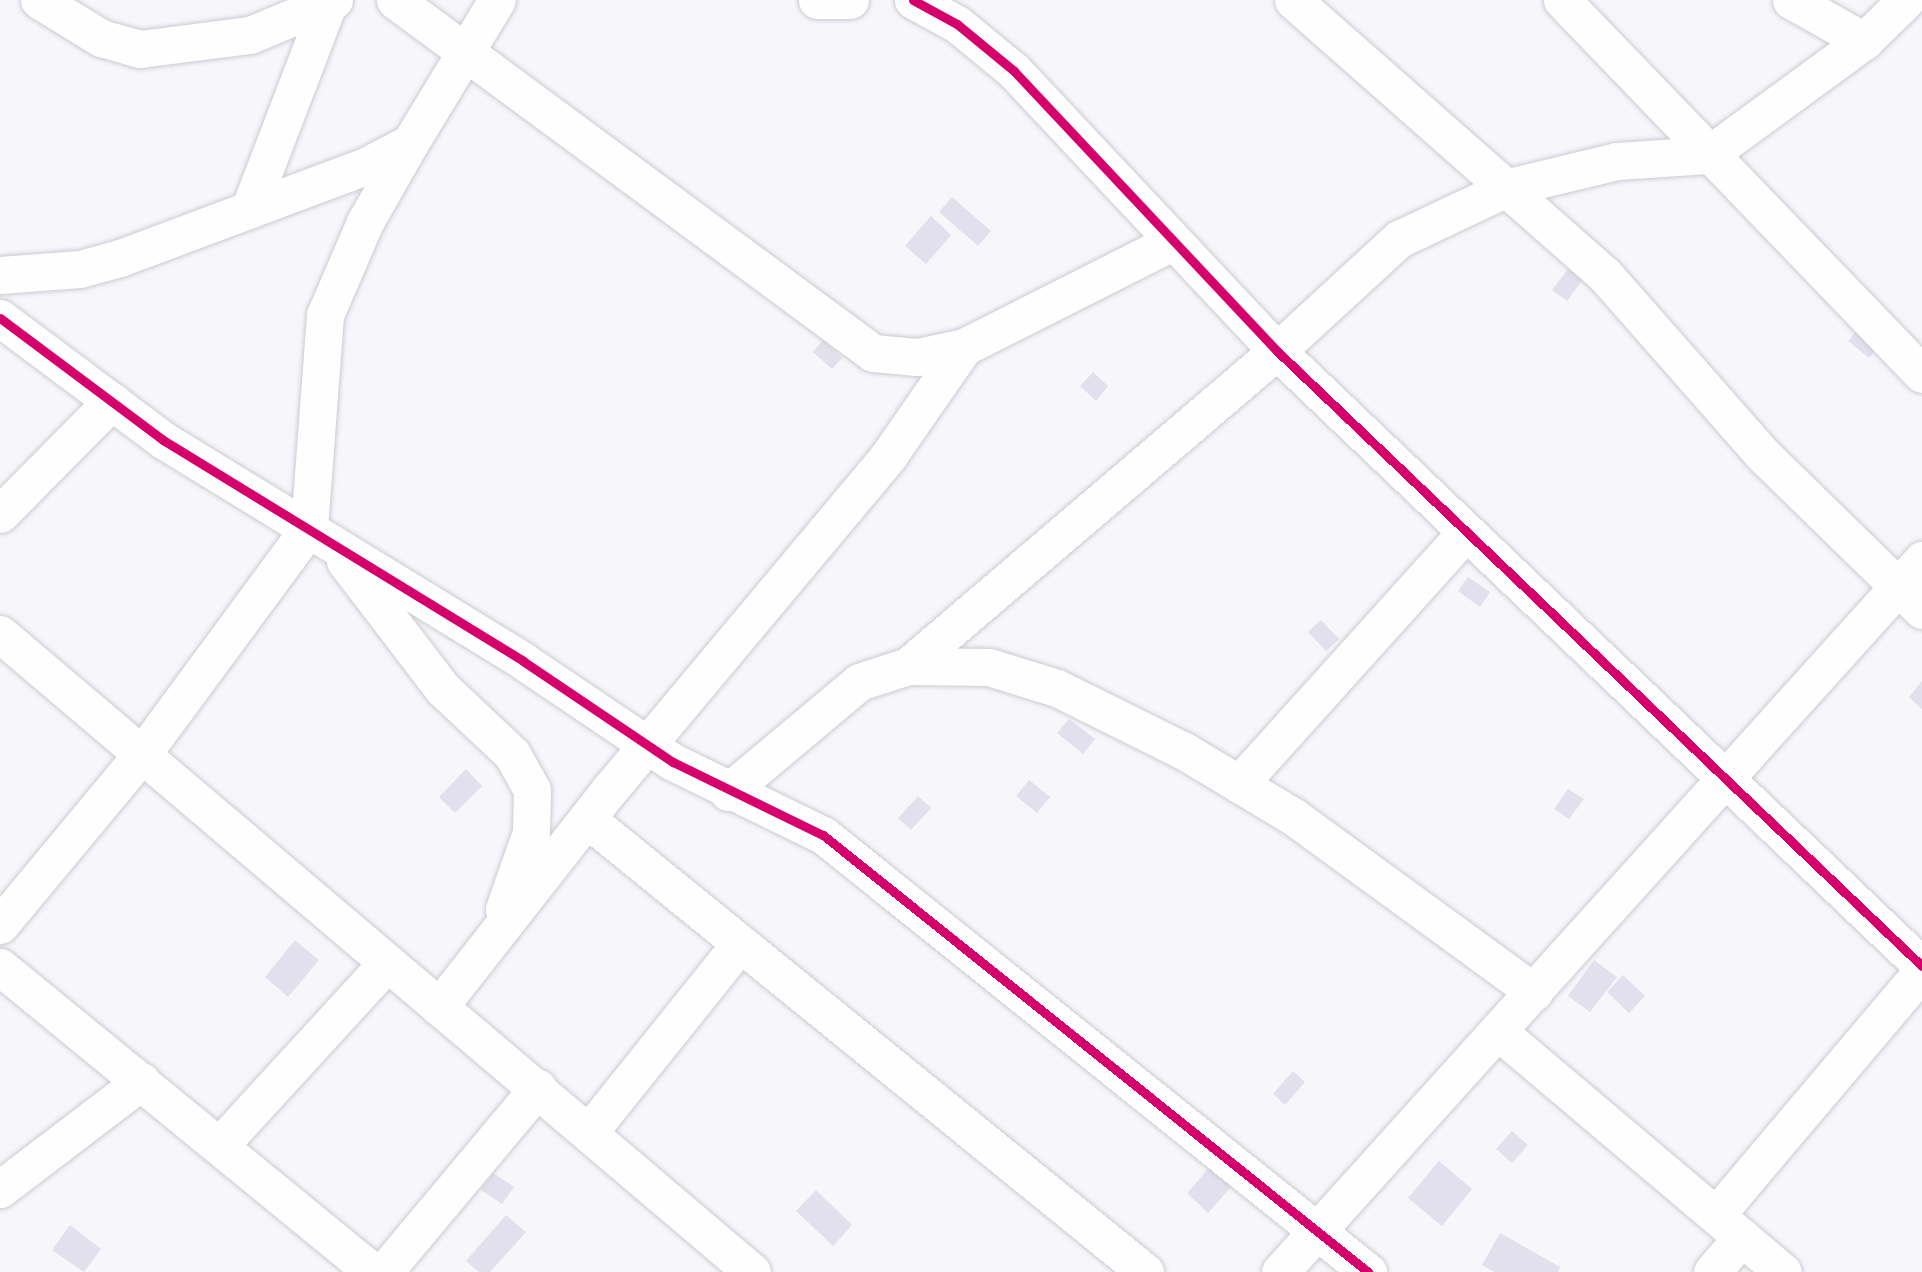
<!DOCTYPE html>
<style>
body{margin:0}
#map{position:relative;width:1922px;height:1272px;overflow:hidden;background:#f6f6fb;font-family:"Space Grotesk",sans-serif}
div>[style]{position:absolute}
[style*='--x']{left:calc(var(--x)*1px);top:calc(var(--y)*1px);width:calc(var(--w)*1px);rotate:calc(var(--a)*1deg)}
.building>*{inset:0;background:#e2e0ed}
.roads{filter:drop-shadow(0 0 2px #cccbd0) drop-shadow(0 0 2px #cccbd0)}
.minor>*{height:37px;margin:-18.5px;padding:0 18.5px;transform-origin:18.5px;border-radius:18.5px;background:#fefefe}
.cycleway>*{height:9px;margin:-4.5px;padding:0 4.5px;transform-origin:4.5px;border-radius:4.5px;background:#d6006c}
span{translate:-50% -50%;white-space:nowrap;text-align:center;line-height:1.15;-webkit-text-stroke:7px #fff;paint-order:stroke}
</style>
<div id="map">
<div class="building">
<div style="clip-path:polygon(952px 197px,991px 231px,978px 246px,939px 212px)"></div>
<div style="clip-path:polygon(931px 216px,951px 235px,926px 264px,905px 246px)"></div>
<div style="clip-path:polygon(1569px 268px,1583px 279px,1567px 301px,1552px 290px)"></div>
<div style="clip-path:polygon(1876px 308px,1896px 325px,1869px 358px,1848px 341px)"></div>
<div style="clip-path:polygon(823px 340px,842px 358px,832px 369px,813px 352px)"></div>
<div style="clip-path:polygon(1093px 372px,1108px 386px,1096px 401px,1080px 386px)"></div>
<div style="clip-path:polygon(1468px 577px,1490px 592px,1480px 607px,1458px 591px)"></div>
<div style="clip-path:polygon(1321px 620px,1339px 639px,1326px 651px,1308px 632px)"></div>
<div style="clip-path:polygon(1922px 681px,1922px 709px,1909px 697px)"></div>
<div style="clip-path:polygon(1069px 719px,1095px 739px,1083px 754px,1057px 733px)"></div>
<div style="clip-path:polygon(466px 769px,482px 786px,455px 813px,439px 797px)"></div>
<div style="clip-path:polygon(1029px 780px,1050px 797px,1037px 813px,1016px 796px)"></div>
<div style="clip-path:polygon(1568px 789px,1584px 799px,1569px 819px,1554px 809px)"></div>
<div style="clip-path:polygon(918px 796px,931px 808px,911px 830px,898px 818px)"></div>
<div style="clip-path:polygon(295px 940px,319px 960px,288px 997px,265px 977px)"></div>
<div style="clip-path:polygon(1594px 960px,1617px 977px,1590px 1012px,1568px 996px)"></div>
<div style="clip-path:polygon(1623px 975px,1645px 996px,1629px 1013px,1607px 992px)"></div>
<div style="clip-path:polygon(1293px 1071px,1305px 1082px,1285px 1105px,1273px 1094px)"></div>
<div style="clip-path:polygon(1512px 1131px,1528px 1145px,1512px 1163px,1496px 1149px)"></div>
<div style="clip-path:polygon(1229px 1145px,1251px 1164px,1208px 1213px,1187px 1193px)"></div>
<div style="clip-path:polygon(1439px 1161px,1472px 1189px,1442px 1226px,1408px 1198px)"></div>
<div style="clip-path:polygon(493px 1173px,514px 1187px,502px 1204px,481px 1190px)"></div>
<div style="clip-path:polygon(816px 1190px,852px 1225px,833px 1246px,796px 1211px)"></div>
<div style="clip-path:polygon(506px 1215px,526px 1232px,490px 1272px,479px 1272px,466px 1261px)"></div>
<div style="clip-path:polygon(70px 1225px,101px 1249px,84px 1272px,52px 1250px)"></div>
<div style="clip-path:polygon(1500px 1233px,1560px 1267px,1558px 1272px,1494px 1272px,1482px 1265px)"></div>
</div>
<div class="roads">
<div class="minor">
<div style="--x:39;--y:0;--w:73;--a:31.5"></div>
<div style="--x:101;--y:38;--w:41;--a:15.8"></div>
<div style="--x:140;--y:49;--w:111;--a:-7.3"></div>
<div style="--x:250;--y:35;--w:91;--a:-22.6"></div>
<div style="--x:395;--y:0;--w:594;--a:36.45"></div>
<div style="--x:873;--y:353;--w:44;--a:5.2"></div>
<div style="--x:917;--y:357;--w:48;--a:-12"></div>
<div style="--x:964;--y:347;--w:233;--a:-26.8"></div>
<div style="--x:817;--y:0;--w:33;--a:0"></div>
<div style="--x:913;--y:0;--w:50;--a:28.6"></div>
<div style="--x:957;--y:24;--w:74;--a:39.5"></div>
<div style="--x:1014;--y:71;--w:384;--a:46.8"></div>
<div style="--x:1277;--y:351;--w:891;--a:43.64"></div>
<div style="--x:1293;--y:0;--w:414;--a:41.4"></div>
<div style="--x:1604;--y:274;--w:238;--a:48.7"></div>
<div style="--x:1761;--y:453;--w:225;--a:44.3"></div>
<div style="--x:1562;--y:0;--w:519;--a:46.09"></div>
<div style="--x:1791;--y:0;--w:84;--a:29.3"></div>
<div style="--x:249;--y:210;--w:217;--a:-69"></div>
<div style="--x:0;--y:275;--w:80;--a:-4.3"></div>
<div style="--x:80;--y:269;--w:41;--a:-15.4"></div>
<div style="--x:120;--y:258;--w:260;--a:-20.5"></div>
<div style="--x:364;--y:167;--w:52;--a:-27.6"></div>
<div style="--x:410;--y:143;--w:167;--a:-58.7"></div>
<div style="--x:0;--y:318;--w:204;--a:36.8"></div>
<div style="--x:163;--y:440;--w:422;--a:31.5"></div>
<div style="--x:523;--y:661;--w:181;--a:34"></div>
<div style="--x:673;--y:762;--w:167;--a:26"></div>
<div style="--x:823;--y:835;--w:699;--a:38.72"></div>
<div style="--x:0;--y:514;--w:159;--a:-45.3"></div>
<div style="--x:345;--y:561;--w:161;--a:52.6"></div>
<div style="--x:443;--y:689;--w:95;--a:43.3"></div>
<div style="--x:512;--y:754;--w:41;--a:60.9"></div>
<div style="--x:532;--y:790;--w:42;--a:91.4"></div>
<div style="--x:531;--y:832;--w:82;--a:109.3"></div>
<div style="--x:0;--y:634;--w:986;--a:40.31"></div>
<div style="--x:908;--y:666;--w:485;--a:-40.5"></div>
<div style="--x:1277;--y:351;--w:166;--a:-42.6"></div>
<div style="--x:1399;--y:239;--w:122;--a:-25.3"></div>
<div style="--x:1509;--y:187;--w:111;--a:-13.5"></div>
<div style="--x:1617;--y:161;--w:91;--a:-3.8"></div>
<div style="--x:1708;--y:155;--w:193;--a:-36.2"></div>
<div style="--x:1864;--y:41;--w:59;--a:-44.3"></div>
<div style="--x:1239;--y:784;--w:339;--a:-48"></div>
<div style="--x:728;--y:792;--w:171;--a:-40"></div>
<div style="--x:859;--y:682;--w:52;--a:-18.1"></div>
<div style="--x:908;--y:666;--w:81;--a:0.7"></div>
<div style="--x:989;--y:667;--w:71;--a:17.2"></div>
<div style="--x:1057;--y:688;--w:142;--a:26.4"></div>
<div style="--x:1184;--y:751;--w:128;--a:31"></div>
<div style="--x:1294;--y:817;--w:297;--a:36.1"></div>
<div style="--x:587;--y:819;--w:719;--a:39.07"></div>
<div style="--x:0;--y:925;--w:224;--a:-50.3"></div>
<div style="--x:143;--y:753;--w:280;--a:-53.6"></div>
<div style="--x:309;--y:528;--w:214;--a:-85.7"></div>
<div style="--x:325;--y:315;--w:101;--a:-66.7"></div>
<div style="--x:365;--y:222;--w:91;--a:-60.3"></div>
<div style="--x:0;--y:967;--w:481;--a:39.3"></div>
<div style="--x:439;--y:1007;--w:278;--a:-51.9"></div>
<div style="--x:611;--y:788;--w:434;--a:-50.1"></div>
<div style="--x:889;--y:455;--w:131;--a:-55.2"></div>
<div style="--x:1500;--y:1033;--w:370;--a:40.2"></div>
<div style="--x:589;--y:1132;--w:238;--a:-51.3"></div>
<div style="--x:222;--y:1143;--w:243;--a:-47.5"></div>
<div style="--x:0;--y:1189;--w:178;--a:-37.3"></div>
<div style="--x:1716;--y:1215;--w:319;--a:-49.8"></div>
<div style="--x:384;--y:1272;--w:240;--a:-50.1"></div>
<div style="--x:1280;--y:1272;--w:959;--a:-47.96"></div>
<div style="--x:1712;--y:1272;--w:46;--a:-49.4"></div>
</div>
</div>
<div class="cycleway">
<div style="--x:913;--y:0;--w:50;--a:28.6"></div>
<div style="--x:957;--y:24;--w:74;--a:39.5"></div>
<div style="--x:1014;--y:71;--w:384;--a:46.8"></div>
<div style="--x:1277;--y:351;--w:891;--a:43.64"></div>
<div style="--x:0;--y:318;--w:204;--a:36.8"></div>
<div style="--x:163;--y:440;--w:422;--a:31.5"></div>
<div style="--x:523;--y:661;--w:181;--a:34"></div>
<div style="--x:673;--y:762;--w:167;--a:26"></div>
<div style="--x:823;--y:835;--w:699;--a:38.72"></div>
</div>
</div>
